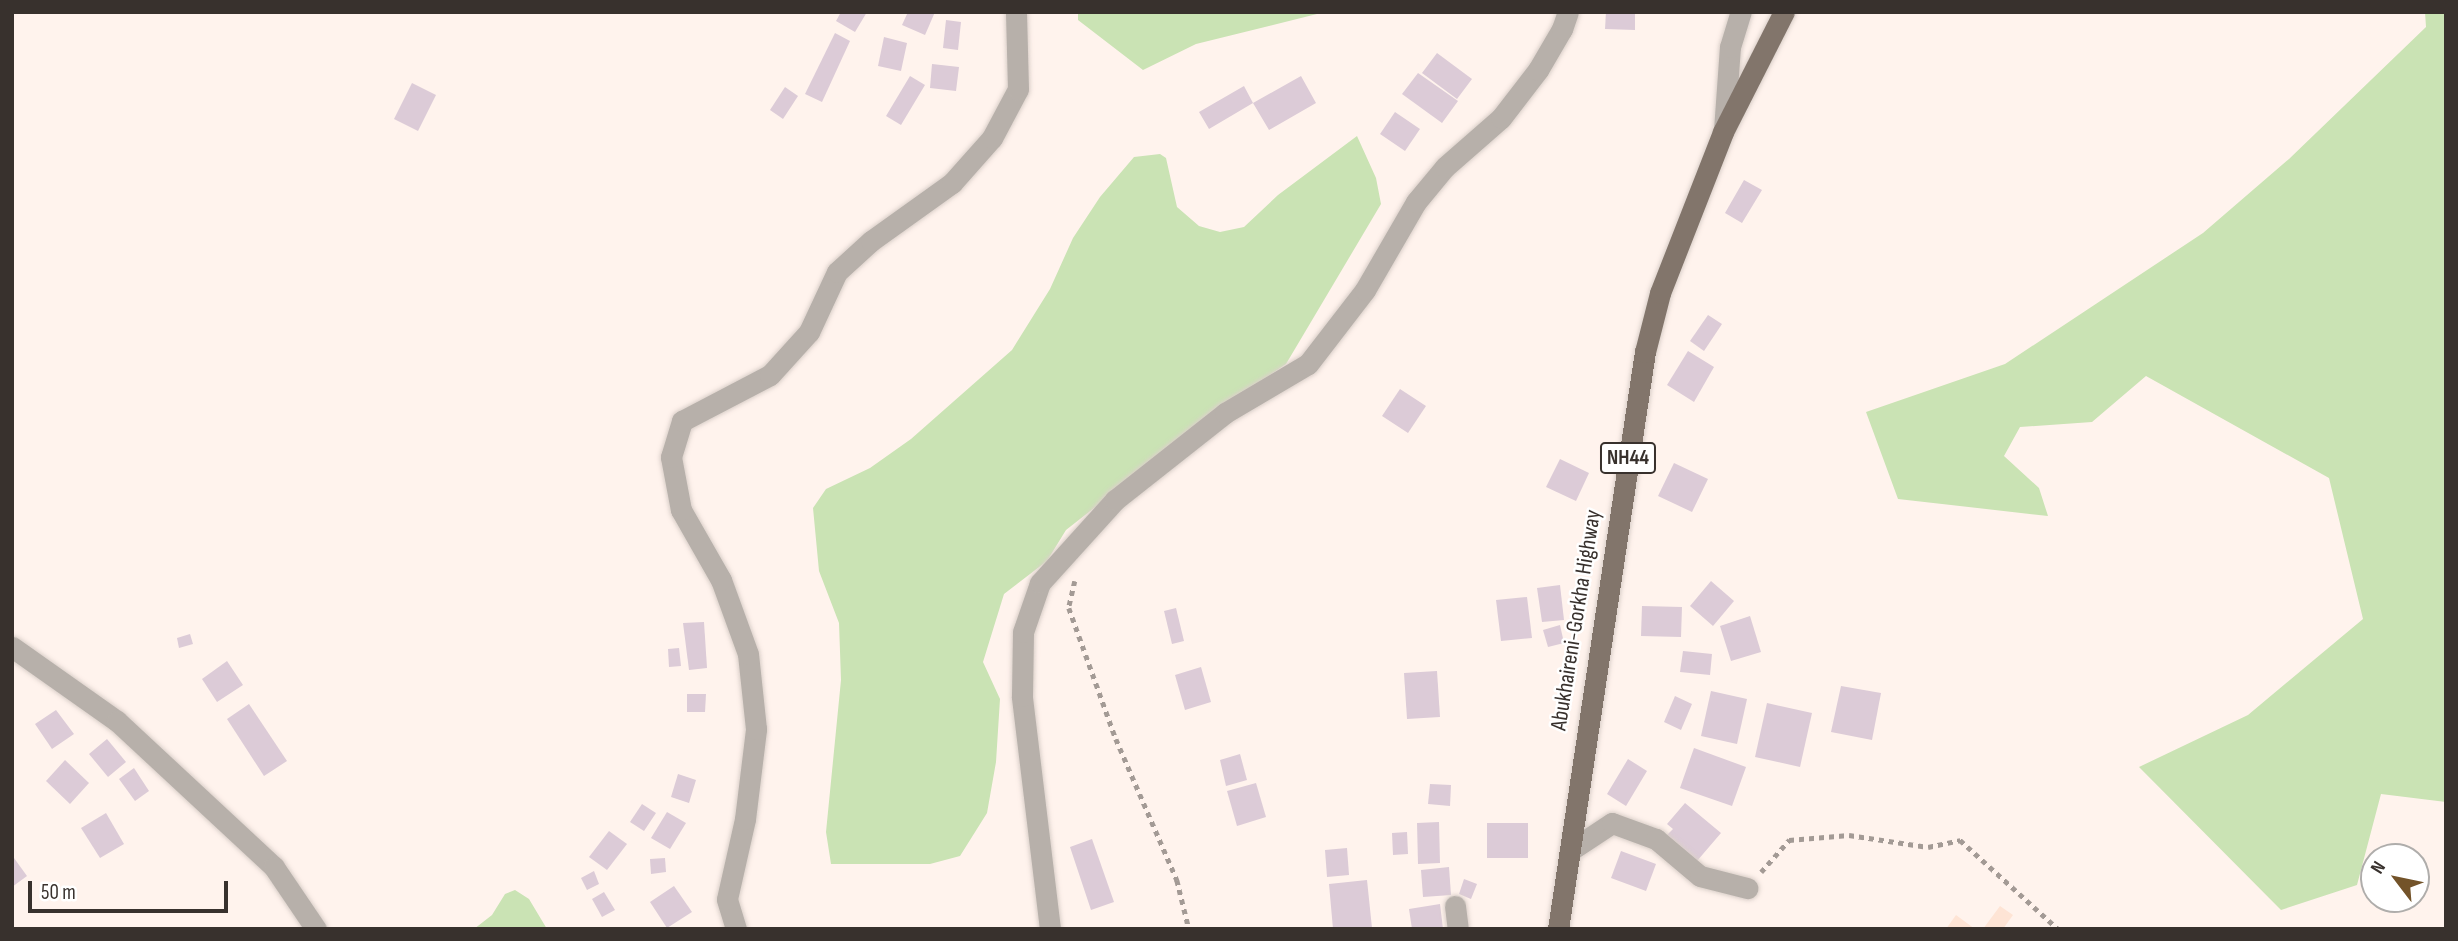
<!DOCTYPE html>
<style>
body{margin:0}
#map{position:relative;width:2458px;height:941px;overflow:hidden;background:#fff3ed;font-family:"Sofia Sans Condensed",sans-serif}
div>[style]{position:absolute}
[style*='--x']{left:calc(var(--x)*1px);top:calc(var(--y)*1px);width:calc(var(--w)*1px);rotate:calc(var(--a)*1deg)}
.built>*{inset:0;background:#fee4d5}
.green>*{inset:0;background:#cae3b4}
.building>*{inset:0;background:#dccbd7}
.path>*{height:4.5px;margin-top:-2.25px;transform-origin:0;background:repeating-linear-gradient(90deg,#a39a95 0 5px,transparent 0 10px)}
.roads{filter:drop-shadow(0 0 2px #dbd0ca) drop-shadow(0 0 2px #dbd0ca)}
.minor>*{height:21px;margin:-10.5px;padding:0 10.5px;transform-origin:10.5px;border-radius:10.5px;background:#b7b0aa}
.major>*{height:21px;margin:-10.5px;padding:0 10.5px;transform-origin:10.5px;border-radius:10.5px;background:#82756b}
span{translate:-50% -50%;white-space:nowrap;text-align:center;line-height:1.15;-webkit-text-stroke:5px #fff;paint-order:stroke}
.shield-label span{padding:2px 5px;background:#fff;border:2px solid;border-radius:5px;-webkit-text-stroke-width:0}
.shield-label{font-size:21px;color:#38312d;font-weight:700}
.street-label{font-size:23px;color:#38312d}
.frame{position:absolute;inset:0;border:14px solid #38312d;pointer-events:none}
.north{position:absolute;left:2360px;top:843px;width:70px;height:70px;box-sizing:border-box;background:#fff;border:2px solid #afadab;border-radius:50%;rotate:302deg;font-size:19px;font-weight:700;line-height:28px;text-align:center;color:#38312d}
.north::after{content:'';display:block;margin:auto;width:24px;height:32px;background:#735329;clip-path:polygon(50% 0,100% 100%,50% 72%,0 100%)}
.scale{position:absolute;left:28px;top:881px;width:200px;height:32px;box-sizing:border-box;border:4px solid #38312d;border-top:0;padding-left:9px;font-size:21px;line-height:24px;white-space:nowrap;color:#38312d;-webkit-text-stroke:5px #fff;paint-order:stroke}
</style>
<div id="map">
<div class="built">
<div style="clip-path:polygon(2000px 906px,2013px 915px,2003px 929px,1983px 929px)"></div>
<div style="clip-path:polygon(1956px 915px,1975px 929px,1946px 929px)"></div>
</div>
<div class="green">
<div style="clip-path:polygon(1078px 12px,1325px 12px,1196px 44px,1143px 70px,1078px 20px)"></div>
<div style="clip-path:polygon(2425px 12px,2446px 12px,2446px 802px,2381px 794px,2357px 885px,2281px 910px,2139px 767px,2248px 715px,2363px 619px,2329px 478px,2146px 376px,2092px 422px,2020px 427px,2004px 456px,2039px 488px,2048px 516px,1898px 499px,1866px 412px,2005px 364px,2203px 233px,2289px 159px,2426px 27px)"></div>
<div style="clip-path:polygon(1357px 136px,1376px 178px,1381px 204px,1286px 364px,1223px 407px,1066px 530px,1047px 561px,1004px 594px,983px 662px,1000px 699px,996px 762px,987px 813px,960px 856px,930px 864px,831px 864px,826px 832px,841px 680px,839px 623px,819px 571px,813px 508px,826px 489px,870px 468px,911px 439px,1012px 350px,1050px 289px,1073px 238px,1100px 197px,1134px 157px,1160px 154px,1166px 158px,1177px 207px,1199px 226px,1220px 232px,1244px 227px,1278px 195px)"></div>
<div style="clip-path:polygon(515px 890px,529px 899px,547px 929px,474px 929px,492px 915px,505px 894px)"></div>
</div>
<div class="building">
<div style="clip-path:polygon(841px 12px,867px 12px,855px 32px,836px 21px)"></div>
<div style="clip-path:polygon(908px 12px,935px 12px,925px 35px,902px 25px)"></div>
<div style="clip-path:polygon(1606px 12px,1635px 12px,1635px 30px,1605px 29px)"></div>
<div style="clip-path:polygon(946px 20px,961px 22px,958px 50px,943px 48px)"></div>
<div style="clip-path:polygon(835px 33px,850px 41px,822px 102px,805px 94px)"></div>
<div style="clip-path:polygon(884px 37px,907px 43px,901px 71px,878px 66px)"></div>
<div style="clip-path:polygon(1437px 53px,1472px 79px,1457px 99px,1422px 73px)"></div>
<div style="clip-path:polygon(932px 64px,959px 67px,956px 91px,930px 88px)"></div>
<div style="clip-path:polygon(1418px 73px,1458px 101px,1442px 123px,1402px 94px)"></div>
<div style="clip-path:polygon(910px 76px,925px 85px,901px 125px,886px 116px)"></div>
<div style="clip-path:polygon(1301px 76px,1316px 103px,1269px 130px,1253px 103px,1209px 129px,1199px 112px,1244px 86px,1253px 103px)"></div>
<div style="clip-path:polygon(412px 83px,436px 95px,418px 131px,394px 119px)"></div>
<div style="clip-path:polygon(785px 87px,798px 96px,783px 119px,770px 110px)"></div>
<div style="clip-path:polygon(1395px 112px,1420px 129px,1405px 151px,1380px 134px)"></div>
<div style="clip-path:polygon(1744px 180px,1762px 190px,1742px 223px,1725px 213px)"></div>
<div style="clip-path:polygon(1708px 315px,1722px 324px,1704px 351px,1690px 341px)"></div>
<div style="clip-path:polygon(1688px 351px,1714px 367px,1694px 402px,1667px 385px)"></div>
<div style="clip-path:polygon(1400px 389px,1426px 406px,1408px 433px,1382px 416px)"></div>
<div style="clip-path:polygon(1560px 459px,1589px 473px,1576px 501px,1546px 487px)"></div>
<div style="clip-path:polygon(1674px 463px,1708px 479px,1692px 512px,1658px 496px)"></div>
<div style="clip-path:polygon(1711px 581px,1734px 601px,1713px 626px,1690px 606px)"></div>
<div style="clip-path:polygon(1560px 585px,1564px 620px,1542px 622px,1537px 588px)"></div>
<div style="clip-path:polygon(1527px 597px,1532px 638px,1501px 641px,1496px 600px)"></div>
<div style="clip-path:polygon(1642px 606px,1682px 607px,1681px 637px,1641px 636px)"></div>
<div style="clip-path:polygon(1176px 608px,1184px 641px,1172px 644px,1164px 611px)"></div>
<div style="clip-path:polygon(1750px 616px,1761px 652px,1731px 661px,1720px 626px)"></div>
<div style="clip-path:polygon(704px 622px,707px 668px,689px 670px,683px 623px)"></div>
<div style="clip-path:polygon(1560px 625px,1564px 643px,1548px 647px,1543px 630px)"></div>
<div style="clip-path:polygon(190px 634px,193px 644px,179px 648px,177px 638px)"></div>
<div style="clip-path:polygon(679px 648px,681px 666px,669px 667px,668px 649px)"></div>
<div style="clip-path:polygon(1683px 651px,1712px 654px,1710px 675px,1680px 672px)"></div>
<div style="clip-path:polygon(227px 661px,243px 685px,217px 702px,202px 679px)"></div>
<div style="clip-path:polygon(1201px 667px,1211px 702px,1185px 710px,1175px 675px)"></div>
<div style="clip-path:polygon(1437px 671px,1440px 717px,1407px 719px,1404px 673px)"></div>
<div style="clip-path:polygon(1841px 686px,1881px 693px,1872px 740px,1831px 732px)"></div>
<div style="clip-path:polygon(1711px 691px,1747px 699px,1737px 744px,1701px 736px)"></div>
<div style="clip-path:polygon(687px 694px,706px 694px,705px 712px,687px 712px)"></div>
<div style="clip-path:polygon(1675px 696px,1692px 704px,1681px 730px,1664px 722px)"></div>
<div style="clip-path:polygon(1767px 703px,1812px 713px,1800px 767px,1755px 757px)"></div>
<div style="clip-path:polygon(249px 704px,287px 761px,264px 776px,227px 719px)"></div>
<div style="clip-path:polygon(56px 710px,74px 734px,52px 749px,35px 724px)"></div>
<div style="clip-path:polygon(107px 739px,126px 762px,108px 777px,89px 754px)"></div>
<div style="clip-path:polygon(1694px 748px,1746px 767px,1732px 806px,1680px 788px)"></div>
<div style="clip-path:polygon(1240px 754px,1247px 780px,1226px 786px,1220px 760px)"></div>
<div style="clip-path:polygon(1628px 759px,1647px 771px,1626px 806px,1607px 794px)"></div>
<div style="clip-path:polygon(65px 760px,89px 783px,70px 804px,46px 781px)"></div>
<div style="clip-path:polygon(134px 768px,149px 791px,135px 801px,119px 779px)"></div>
<div style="clip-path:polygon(678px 774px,696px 780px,689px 803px,671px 797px)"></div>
<div style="clip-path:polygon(1256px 783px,1266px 817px,1237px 826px,1227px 791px)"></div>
<div style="clip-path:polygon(1430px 784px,1451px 785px,1450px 806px,1428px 804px)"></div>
<div style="clip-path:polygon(1685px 803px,1721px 833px,1697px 861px,1667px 835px,1673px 829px,1667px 824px)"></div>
<div style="clip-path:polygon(642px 804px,656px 813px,644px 831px,630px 822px)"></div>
<div style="clip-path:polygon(667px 812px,686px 823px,670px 849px,651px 838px)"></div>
<div style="clip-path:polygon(106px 813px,124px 844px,100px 858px,81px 828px)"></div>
<div style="clip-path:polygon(1439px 822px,1440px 863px,1418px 864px,1417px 823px)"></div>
<div style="clip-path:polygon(1487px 823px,1528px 823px,1528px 858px,1487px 858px)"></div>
<div style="clip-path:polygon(609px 831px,627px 844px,607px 870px,589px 857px)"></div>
<div style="clip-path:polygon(1407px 832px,1408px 854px,1393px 855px,1392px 833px)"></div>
<div style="clip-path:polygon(1092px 839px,1114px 902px,1091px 910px,1070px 847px)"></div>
<div style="clip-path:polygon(1347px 848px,1349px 875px,1327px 877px,1325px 850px)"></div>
<div style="clip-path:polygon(1621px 851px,1656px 864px,1646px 891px,1611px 878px)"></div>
<div style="clip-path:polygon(14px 858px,27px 876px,12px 887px,12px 859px)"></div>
<div style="clip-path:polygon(665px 858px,666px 872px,651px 874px,650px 859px)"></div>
<div style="clip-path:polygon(1449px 867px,1451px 895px,1423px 897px,1421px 870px)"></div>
<div style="clip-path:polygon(594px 871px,599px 884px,587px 890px,581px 878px)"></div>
<div style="clip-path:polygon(1464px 879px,1477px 884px,1471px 899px,1459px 894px)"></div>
<div style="clip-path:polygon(1367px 880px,1372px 928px,1333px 929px,1329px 884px)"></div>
<div style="clip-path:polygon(674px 886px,692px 912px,667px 928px,650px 902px)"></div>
<div style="clip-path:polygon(604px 892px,615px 910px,602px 917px,592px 899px)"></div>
<div style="clip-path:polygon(1440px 904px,1443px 929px,1412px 929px,1409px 909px)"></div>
</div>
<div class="path">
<div style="--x:1075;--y:581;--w:28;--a:103"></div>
<div style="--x:1069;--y:608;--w:139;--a:70.3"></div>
<div style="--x:1116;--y:739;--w:154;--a:66.6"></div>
<div style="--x:1177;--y:880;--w:50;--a:76.2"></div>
<div style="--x:1761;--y:872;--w:43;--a:-48.8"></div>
<div style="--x:1789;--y:840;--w:60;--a:-4.8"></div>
<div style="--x:1849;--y:835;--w:80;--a:8.6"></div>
<div style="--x:1928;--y:847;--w:33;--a:-12"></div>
<div style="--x:1960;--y:840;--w:132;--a:42.2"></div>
</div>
<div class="roads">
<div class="minor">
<div style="--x:1724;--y:130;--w:83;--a:-85.9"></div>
<div style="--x:1730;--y:47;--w:37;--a:-73"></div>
<div style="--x:12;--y:647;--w:128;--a:35.2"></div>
<div style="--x:117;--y:721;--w:214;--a:42.9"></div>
<div style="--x:274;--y:867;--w:75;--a:55.9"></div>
<div style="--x:1571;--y:850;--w:49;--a:-33.4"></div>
<div style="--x:1612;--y:823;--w:47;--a:20"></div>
<div style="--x:1656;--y:839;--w:57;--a:40.1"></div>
<div style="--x:1700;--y:876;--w:49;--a:14.3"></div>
<div style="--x:1455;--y:906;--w:23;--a:83"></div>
<div style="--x:736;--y:929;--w:31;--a:-107"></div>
<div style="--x:727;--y:899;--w:82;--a:-77.3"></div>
<div style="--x:745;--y:819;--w:91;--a:-83"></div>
<div style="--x:756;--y:729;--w:75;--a:-96.1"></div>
<div style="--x:748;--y:654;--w:79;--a:-110"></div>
<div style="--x:721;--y:580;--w:81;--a:-119.7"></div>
<div style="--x:681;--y:510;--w:54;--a:-100.7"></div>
<div style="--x:671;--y:457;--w:38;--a:-73"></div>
<div style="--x:682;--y:421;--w:99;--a:-27.6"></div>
<div style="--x:770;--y:375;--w:58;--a:-47.8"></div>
<div style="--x:809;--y:332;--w:66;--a:-65"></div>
<div style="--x:837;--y:272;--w:46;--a:-42.4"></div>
<div style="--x:871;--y:241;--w:100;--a:-35.6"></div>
<div style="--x:952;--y:183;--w:60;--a:-48.4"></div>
<div style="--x:992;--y:138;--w:55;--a:-62"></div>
<div style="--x:1018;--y:89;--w:77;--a:-91.5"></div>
<div style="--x:1050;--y:929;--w:235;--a:-96.9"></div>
<div style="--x:1022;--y:696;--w:64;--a:-89.1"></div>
<div style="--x:1023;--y:632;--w:52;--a:-70.9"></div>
<div style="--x:1040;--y:583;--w:112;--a:-47.9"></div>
<div style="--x:1115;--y:500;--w:140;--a:-38.3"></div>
<div style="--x:1225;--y:413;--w:96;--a:-30.6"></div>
<div style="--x:1308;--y:364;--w:93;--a:-52.4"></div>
<div style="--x:1365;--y:290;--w:102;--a:-59.9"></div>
<div style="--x:1416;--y:202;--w:45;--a:-50.4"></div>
<div style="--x:1445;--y:167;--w:74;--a:-41.2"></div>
<div style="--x:1501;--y:118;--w:61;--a:-52.4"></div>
<div style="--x:1538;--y:70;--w:48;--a:-59.7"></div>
<div style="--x:1562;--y:29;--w:18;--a:-71"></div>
</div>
<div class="major">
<div style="--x:1558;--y:929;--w:584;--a:-81.43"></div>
<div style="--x:1645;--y:352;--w:61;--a:-75.7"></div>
<div style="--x:1660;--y:293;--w:173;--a:-68.6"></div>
<div style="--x:1723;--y:132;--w:135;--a:-63.1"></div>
</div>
</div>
<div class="shield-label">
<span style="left:1628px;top:458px">NH44</span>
</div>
<div class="street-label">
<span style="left:1576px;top:620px;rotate:-81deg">Abukhaireni-Gorkha Highway</span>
</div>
<div class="frame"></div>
<div class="north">N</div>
<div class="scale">50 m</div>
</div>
